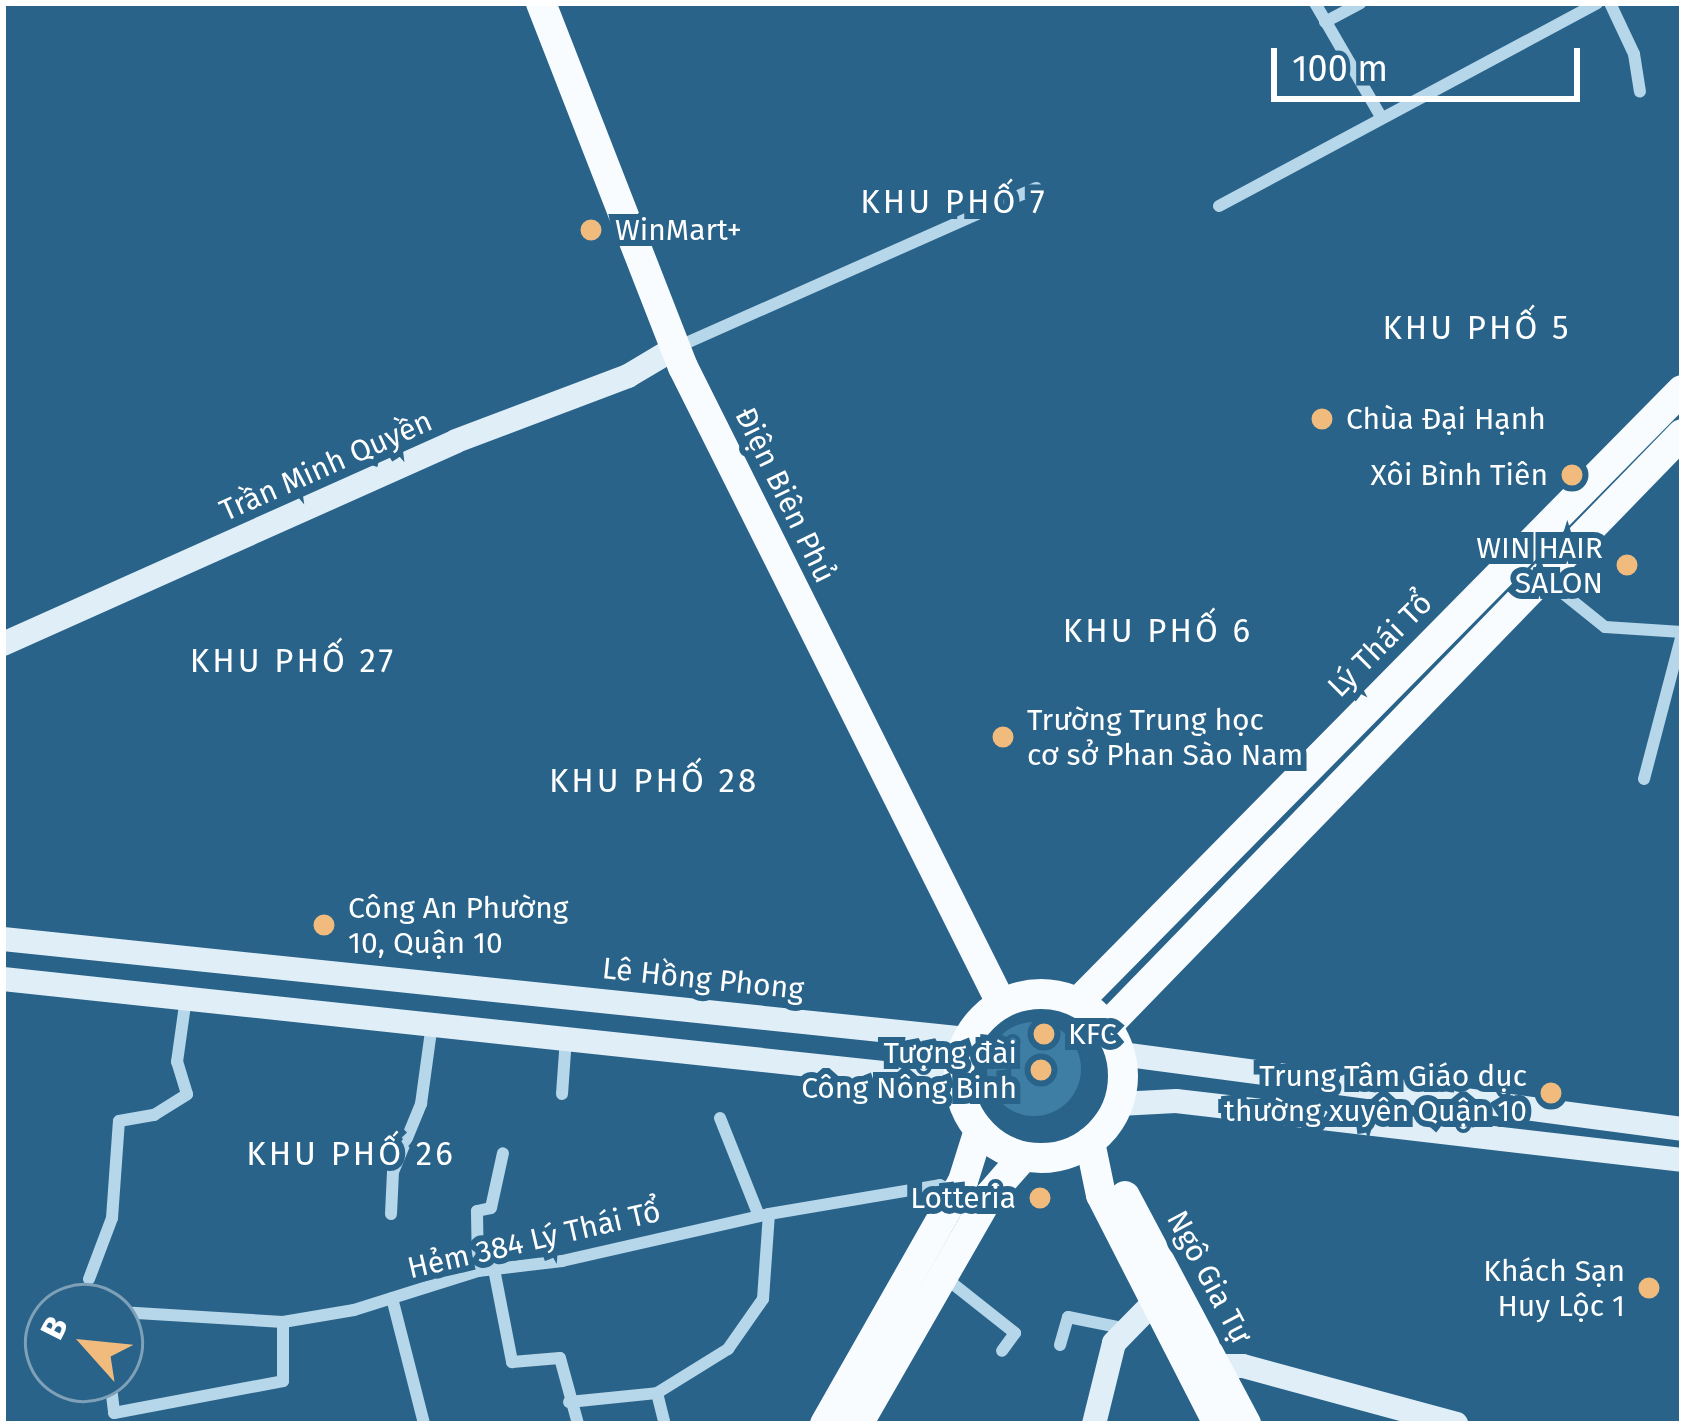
<!DOCTYPE html>
<meta charset="utf-8">
<style>
body{margin:0}
#map{position:relative;width:1685px;height:1427px;overflow:hidden;background:#296389;font-family:"Fira Sans",sans-serif}
div>[style]{position:absolute}
[style*='--x']{left:calc(var(--x)*1px);top:calc(var(--y)*1px);width:calc(var(--w)*1px);rotate:calc(var(--a)*1deg)}
.green>*{inset:0;background:#3e7ea5}
.round{border-radius:50%}
.street>*{height:12px;margin:-6px;padding:0 6px;transform-origin:6px;border-radius:6px;background:#b6d6e9}
.secondary>*{height:24px;margin:-12px;padding:0 12px;transform-origin:12px;border-radius:12px;background:#e0eef8}
.primary>*{height:30px;margin:-15px;padding:0 15px;transform-origin:15px;border-radius:15px;background:#f9fcfe}
.primary>.ring{margin:-15px;padding:0;box-sizing:content-box;background:none;border:30px solid #f9fcfe;border-radius:50%}
.dots>*{width:33px;height:33px;translate:-50% -50%;box-sizing:border-box;border:6px solid #296389;border-radius:50%}
span{translate:-50% -50%;white-space:nowrap;text-align:center;line-height:1.15;-webkit-text-stroke:12px #296389;paint-order:stroke}
.poi-label{font-size:30px;color:#fff}
.left{translate:0 -50%;text-align:left}
.right{translate:-100% -50%;text-align:right}
.street-label{font-size:30px;color:#fff}
.neighbourhood-label{font-size:33px;color:#fff;letter-spacing:3px}
.frame{position:absolute;inset:0;border:6px solid #fff;pointer-events:none}
.north{position:absolute;left:24px;top:1283px;width:120px;height:120px;box-sizing:border-box;background:#296389;border:3px solid #7fa1b8;border-radius:50%;rotate:297deg;font-size:33px;font-weight:700;line-height:48px;text-align:center;color:#fff}
.north::after{content:'';display:block;margin:auto;width:42px;height:54px;background:#f0bb7d;clip-path:polygon(50% 0,100% 100%,50% 72%,0 100%)}
.scale{position:absolute;left:1271px;top:48px;width:309px;height:54px;box-sizing:border-box;border:6px solid #fff;border-top:0;padding-left:15px;font-size:36px;line-height:42px;white-space:nowrap;color:#fff;-webkit-text-stroke:9px #296389;paint-order:stroke}
</style>
<div id="map">
<div class="green">
<div class="round" style="left:987px;top:1022px;width:94px;height:94px"></div>
</div>
<div class="street">
<div style="--x:1315;--y:3;--w:129;--a:59.9"></div>
<div style="--x:1610;--y:3;--w:56;--a:64.8"></div>
<div style="--x:1634;--y:54;--w:38;--a:81"></div>
<div style="--x:1325;--y:22;--w:40;--a:-28"></div>
<div style="--x:1219;--y:206;--w:429;--a:-28.2"></div>
<div style="--x:675;--y:348;--w:395;--a:-23.9"></div>
<div style="--x:1544;--y:578;--w:78;--a:38.8"></div>
<div style="--x:1605;--y:627;--w:77;--a:3.7"></div>
<div style="--x:1644;--y:779;--w:150;--a:-75.3"></div>
<div style="--x:562;--y:1094;--w:56;--a:-85.9"></div>
<div style="--x:720;--y:1118;--w:105;--a:68.3"></div>
<div style="--x:391;--y:1214;--w:42;--a:-87.3"></div>
<div style="--x:393;--y:1172;--w:74;--a:-67.6"></div>
<div style="--x:421;--y:1104;--w:81;--a:-82.2"></div>
<div style="--x:494;--y:1269;--w:95;--a:79"></div>
<div style="--x:512;--y:1362;--w:48;--a:-4.8"></div>
<div style="--x:560;--y:1358;--w:68;--a:74.7"></div>
<div style="--x:478;--y:1271;--w:60;--a:-91"></div>
<div style="--x:477;--y:1211;--w:14;--a:-12"></div>
<div style="--x:491;--y:1208;--w:56;--a:-77.7"></div>
<div style="--x:943;--y:1276;--w:92;--a:38.4"></div>
<div style="--x:1015;--y:1333;--w:22;--a:126"></div>
<div style="--x:89;--y:1279;--w:65;--a:-69.3"></div>
<div style="--x:112;--y:1218;--w:97;--a:-85.9"></div>
<div style="--x:119;--y:1121;--w:36;--a:-10"></div>
<div style="--x:154;--y:1115;--w:39;--a:-32"></div>
<div style="--x:187;--y:1094;--w:34;--a:-107"></div>
<div style="--x:177;--y:1062;--w:65;--a:-82"></div>
<div style="--x:392;--y:1298;--w:130;--a:75.7"></div>
<div style="--x:120;--y:1312;--w:163;--a:3.5"></div>
<div style="--x:283;--y:1322;--w:72;--a:-9.6"></div>
<div style="--x:354;--y:1310;--w:130;--a:-17.5"></div>
<div style="--x:478;--y:1271;--w:85;--a:-6.8"></div>
<div style="--x:562;--y:1261;--w:212;--a:-12.8"></div>
<div style="--x:769;--y:1214;--w:173;--a:-9.6"></div>
<div style="--x:940;--y:1185;--w:15;--a:28"></div>
<div style="--x:1060;--y:1345;--w:29;--a:-74"></div>
<div style="--x:1068;--y:1317;--w:55;--a:11.5"></div>
<div style="--x:110;--y:1379;--w:34;--a:83"></div>
<div style="--x:114;--y:1413;--w:172;--a:-10.7"></div>
<div style="--x:283;--y:1381;--w:59;--a:-90"></div>
<div style="--x:657;--y:1393;--w:32;--a:76"></div>
<div style="--x:569;--y:1402;--w:88;--a:-5.8"></div>
<div style="--x:657;--y:1393;--w:84;--a:-31.8"></div>
<div style="--x:728;--y:1349;--w:61;--a:-55"></div>
<div style="--x:763;--y:1299;--w:85;--a:-86"></div>
</div>
<div class="secondary">
<div style="--x:3;--y:644;--w:496;--a:-24.1"></div>
<div style="--x:456;--y:441;--w:184;--a:-20.7"></div>
<div style="--x:628;--y:376;--w:55;--a:-30.8"></div>
<div style="--x:3;--y:939;--w:969;--a:5.92"></div>
<div style="--x:3;--y:979;--w:961;--a:6.09"></div>
<div style="--x:1121;--y:1054;--w:566;--a:7.61"></div>
<div style="--x:1119;--y:1104;--w:57;--a:-3"></div>
<div style="--x:1176;--y:1101;--w:509;--a:6.65"></div>
<div style="--x:1215;--y:1366;--w:28;--a:0"></div>
<div style="--x:1243;--y:1366;--w:221;--a:15.2"></div>
<div style="--x:1094;--y:1424;--w:83;--a:-76.1"></div>
<div style="--x:1114;--y:1343;--w:59;--a:-45.7"></div>
</div>
<div class="primary">
<div style="--x:541;--y:3;--w:391;--a:68.7"></div>
<div style="--x:683;--y:367;--w:711;--a:63.43"></div>
<div class="ring" style="left:959px;top:994px;width:134px;height:134px"></div>
<div style="--x:1079;--y:1001;--w:858;--a:-45.38"></div>
<div style="--x:1107;--y:1026;--w:825;--a:-45.83"></div>
<div style="--x:1090;--y:1142;--w:54;--a:78.3"></div>
<div style="--x:1101;--y:1195;--w:257;--a:62.9"></div>
<div style="--x:1125;--y:1196;--w:258;--a:62"></div>
<div style="--x:825;--y:1424;--w:279;--a:-60.4"></div>
<div style="--x:963;--y:1181;--w:53;--a:-72.6"></div>
<div style="--x:858;--y:1424;--w:263;--a:-60.1"></div>
<div style="--x:989;--y:1196;--w:52;--a:-48.9"></div>
</div>
<div class="dots">
<div style="left:591px;top:230px;background:#f0bb7d"></div>
<div style="left:1322px;top:419px;background:#f0bb7d"></div>
<div style="left:1572px;top:475px;background:#f0bb7d"></div>
<div style="left:1627px;top:565px;background:#f0bb7d"></div>
<div style="left:1003px;top:737px;background:#f0bb7d"></div>
<div style="left:324px;top:925px;background:#f0bb7d"></div>
<div style="left:1044px;top:1034px;background:#f0bb7d"></div>
<div style="left:1041px;top:1070px;background:#f0bb7d"></div>
<div style="left:1551px;top:1093px;background:#f0bb7d"></div>
<div style="left:1040px;top:1198px;background:#f0bb7d"></div>
<div style="left:1649px;top:1288px;background:#f0bb7d"></div>
</div>
<div class="poi-label">
<span class="left" style="left:615px;top:230px">WinMart+</span>
<span class="left" style="left:1346px;top:419px">Chùa Đại Hạnh</span>
<span class="right" style="left:1548px;top:475px">Xôi Bình Tiên</span>
<span class="right" style="left:1603px;top:565px">WIN HAIR<br>SALON</span>
<span class="left" style="left:1027px;top:737px">Trường Trung học<br>cơ sở Phan Sào Nam</span>
<span class="left" style="left:348px;top:925px">Công An Phường<br>10, Quận 10</span>
<span class="left" style="left:1068px;top:1034px">KFC</span>
<span class="right" style="left:1017px;top:1070px">Tượng đài<br>Công Nông Binh</span>
<span class="right" style="left:1527px;top:1093px">Trung Tâm Giáo dục<br>thường xuyên Quận 10</span>
<span class="right" style="left:1016px;top:1198px">Lotteria</span>
<span class="right" style="left:1625px;top:1288px">Khách Sạn<br>Huy Lộc 1</span>
</div>
<div class="street-label">
<span style="left:326px;top:466px;rotate:-24deg">Trần Minh Quyền</span>
<span style="left:785px;top:495px;rotate:64deg">Điện Biên Phủ</span>
<span style="left:1380px;top:645px;rotate:-45deg">Lý Thái Tổ</span>
<span style="left:703px;top:979px;rotate:6deg">Lê Hồng Phong</span>
<span style="left:534px;top:1240px;rotate:-13deg">Hẻm 384 Lý Thái Tổ</span>
<span style="left:1209px;top:1277px;rotate:62deg">Ngô Gia Tự</span>
</div>
<div class="neighbourhood-label">
<span style="left:954px;top:203px">KHU PHỐ 7</span>
<span style="left:1477px;top:329px">KHU PHỐ 5</span>
<span style="left:1158px;top:632px">KHU PHỐ 6</span>
<span style="left:293px;top:662px">KHU PHỐ 27</span>
<span style="left:654px;top:782px">KHU PHỐ 28</span>
<span style="left:351px;top:1155px">KHU PHỐ 26</span>
</div>
<div class="frame"></div>
<div class="north">B</div>
<div class="scale">100 m</div>
</div>
